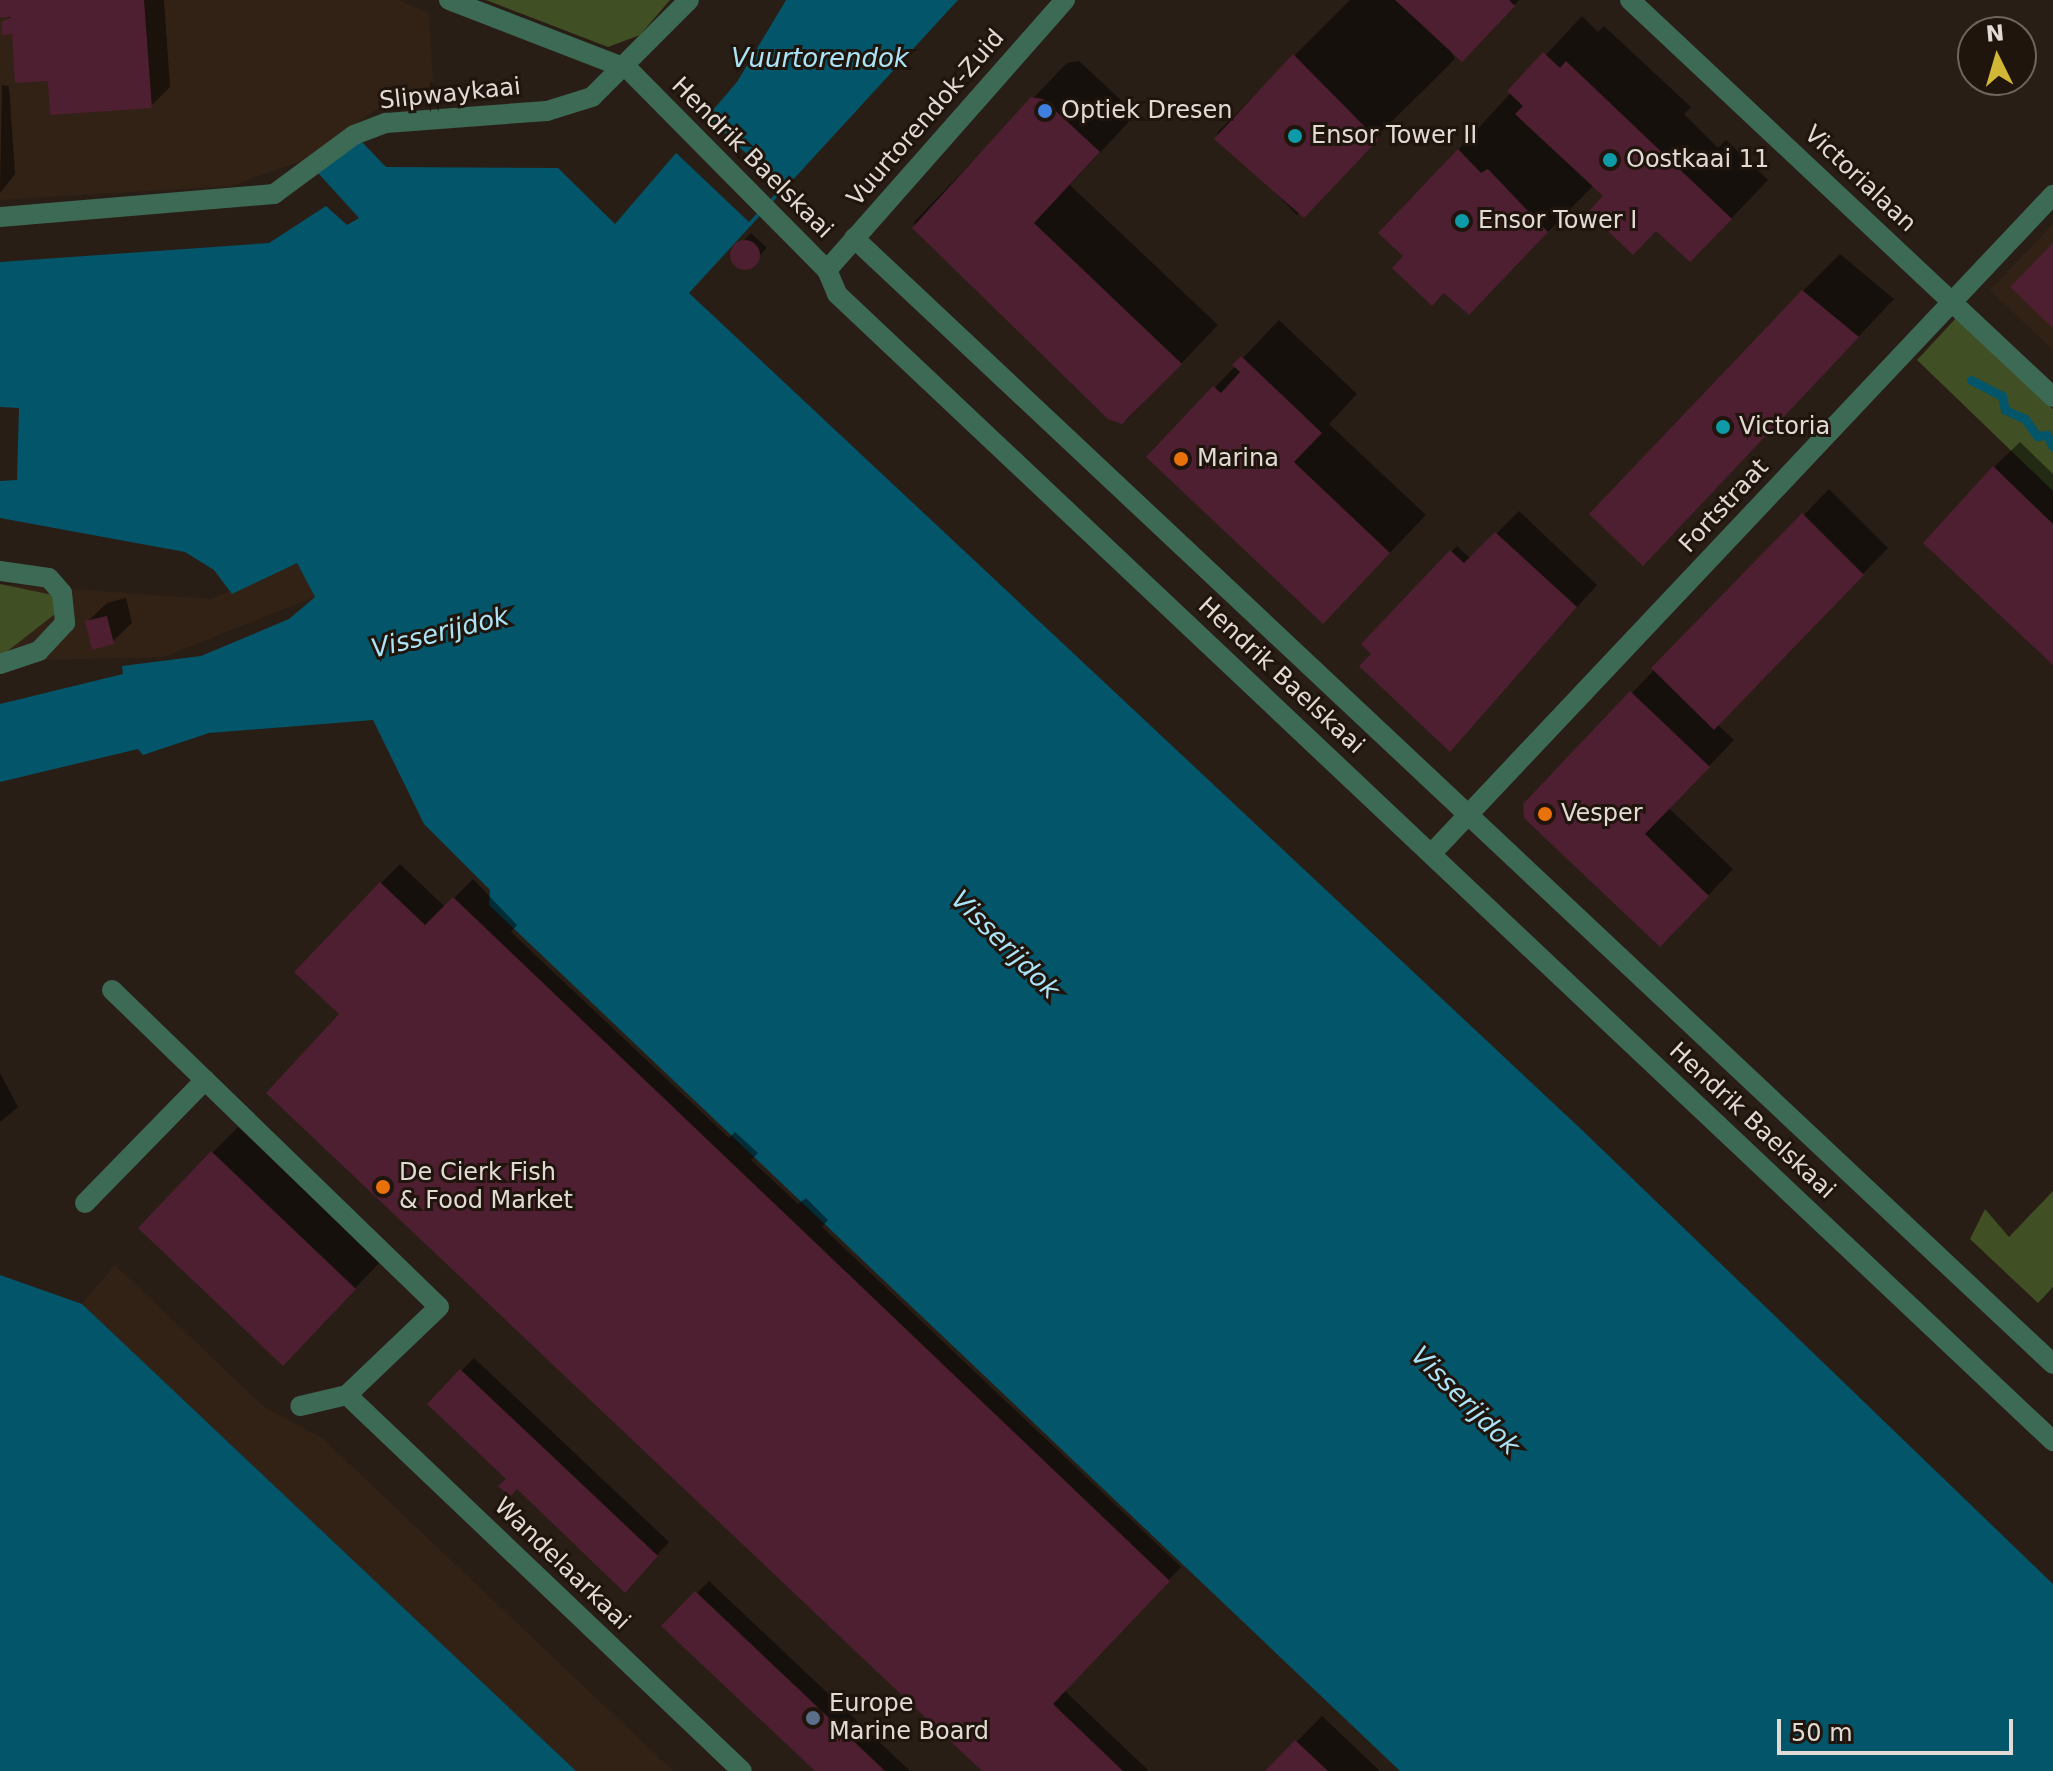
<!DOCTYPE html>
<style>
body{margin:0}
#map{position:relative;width:2053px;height:1771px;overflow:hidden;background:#291e16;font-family:"DejaVu Sans",sans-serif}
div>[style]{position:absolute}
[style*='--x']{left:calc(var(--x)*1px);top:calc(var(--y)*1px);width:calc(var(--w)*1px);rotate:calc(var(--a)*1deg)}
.built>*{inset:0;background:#322215}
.green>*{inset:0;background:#404f24}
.water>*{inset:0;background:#035569}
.pier>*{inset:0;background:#291e16}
.shadow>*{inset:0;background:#0007}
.stream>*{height:9px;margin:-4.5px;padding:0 4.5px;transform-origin:4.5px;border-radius:4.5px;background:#035569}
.building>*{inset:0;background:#4e1e31}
.round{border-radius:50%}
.pedestrian>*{height:20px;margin:-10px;padding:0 10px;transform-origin:10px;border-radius:10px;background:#3d6a55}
.minor>*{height:20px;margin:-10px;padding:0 10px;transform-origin:10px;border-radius:10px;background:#3d6a55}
.dots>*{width:22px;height:22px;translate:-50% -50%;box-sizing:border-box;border:4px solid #20150d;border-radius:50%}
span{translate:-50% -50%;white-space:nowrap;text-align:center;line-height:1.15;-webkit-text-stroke:6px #20150d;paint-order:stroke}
.street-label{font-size:24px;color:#e2dad4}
.poi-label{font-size:24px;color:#e2dad4}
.left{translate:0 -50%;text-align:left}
.water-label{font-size:26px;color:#abe4f7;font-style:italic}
.north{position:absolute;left:1957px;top:16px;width:80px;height:80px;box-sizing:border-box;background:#20150d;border:2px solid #6e645d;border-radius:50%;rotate:355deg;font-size:22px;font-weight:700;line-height:32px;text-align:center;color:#e2dad4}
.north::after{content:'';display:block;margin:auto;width:28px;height:36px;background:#d1b736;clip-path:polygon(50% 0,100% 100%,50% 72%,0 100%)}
.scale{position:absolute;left:1777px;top:1719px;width:236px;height:36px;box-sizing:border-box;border:4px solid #e2dad4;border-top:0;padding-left:10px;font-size:24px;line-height:28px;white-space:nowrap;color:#e2dad4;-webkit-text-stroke:6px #20150d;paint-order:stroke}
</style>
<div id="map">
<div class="built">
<div style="clip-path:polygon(0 0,398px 0,429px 13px,434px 103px,377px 109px,304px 160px,231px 186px,0 200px)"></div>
<div style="clip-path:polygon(2053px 224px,2053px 350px,1990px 290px)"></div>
<div style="clip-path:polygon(297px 563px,315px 597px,163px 657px,0 661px,0 584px,211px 599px)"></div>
<div style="clip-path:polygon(115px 1265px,264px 1407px,322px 1438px,673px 1771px,576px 1771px,82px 1304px)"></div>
</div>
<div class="green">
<div style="clip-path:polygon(486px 0,670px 0,640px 35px,608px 47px)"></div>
<div style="clip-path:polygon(1957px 317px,2053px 409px,2053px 491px,1917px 360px)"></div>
<div style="clip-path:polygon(0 584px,53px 595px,55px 614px,0 657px)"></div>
<div style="clip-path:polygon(2053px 1191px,2053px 1287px,2038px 1303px,1970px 1239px,1985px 1209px,2009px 1237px)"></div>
</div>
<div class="water">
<div style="clip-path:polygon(786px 0,958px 0,689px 293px,1582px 1130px,2053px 1584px,2053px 1771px,1400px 1771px,489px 905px,490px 890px,424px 824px,373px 720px,209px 733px,143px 755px,138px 749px,0 782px,0 704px,123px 674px,122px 666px,201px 656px,289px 619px,315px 597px,297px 563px,232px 594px,214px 570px,185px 552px,0 518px,0 481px,17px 480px,19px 408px,0 407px,0 262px,269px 243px,326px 206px,347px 225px,359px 218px,318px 173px,361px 141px,386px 167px,558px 168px,615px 224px,737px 82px)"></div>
<div style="clip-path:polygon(0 1275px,82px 1304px,576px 1771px,0 1771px)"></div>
</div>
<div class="pier">
<div style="clip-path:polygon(704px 114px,782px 187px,749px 222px,673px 150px)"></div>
</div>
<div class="shadow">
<div style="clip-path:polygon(0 0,164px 0,170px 87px,151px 106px,50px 79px,3px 23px,11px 15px,0 15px)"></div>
<div style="clip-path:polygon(1350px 0,1519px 0,1481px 40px,1449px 48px,1455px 59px,1297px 215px,1217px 133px)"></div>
<div style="clip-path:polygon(1582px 16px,1598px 32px,1604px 26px,1691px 107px,1684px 114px,1718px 148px,1726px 140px,1768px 180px,1727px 223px,1657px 229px,1594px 185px,1469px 312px,1381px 233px)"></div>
<div style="clip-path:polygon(1079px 61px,1136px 114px,1070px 185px,1218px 325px,1127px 420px,1116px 422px,917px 233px,914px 222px,1067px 63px)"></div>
<div style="clip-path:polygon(2px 85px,9px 86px,15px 174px,0 193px)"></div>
<div style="clip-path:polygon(751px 233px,767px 248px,745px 270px,729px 256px)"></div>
<div style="clip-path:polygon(1840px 254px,1894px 299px,1680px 526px,1803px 291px)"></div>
<div style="clip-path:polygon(1279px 320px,1357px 394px,1329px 424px,1426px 515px,1360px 584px,1149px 457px)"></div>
<div style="clip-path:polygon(2020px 442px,2053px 474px,2053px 663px,1994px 467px)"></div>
<div style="clip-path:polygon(1829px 489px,1888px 548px,1717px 724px,1734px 740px,1669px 808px,1733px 869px,1686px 919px,1526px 817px,1632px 693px)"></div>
<div style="clip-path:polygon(1519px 511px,1597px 585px,1450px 749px,1364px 644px,1457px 546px,1471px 559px)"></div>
<div style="clip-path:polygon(126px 598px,132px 623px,112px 642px,87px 622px,107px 603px)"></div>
<div style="clip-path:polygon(400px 864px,445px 907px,473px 879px,517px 925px,511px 932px,729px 1138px,735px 1132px,758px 1153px,751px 1160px,798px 1204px,806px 1198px,828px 1220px,822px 1227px,1181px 1567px,1065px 1691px,1149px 1771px,985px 1771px,381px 883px)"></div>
<div style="clip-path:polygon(0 1073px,18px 1107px,0 1122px)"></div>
<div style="clip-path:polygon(238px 1127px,380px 1262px,308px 1338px,212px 1153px)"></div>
<div style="clip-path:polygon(474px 1358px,669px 1542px,637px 1577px,517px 1487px,430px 1403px)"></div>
<div style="clip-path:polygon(709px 1581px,910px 1771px,817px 1771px,664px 1627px)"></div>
<div style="clip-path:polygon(1322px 1716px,1380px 1771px,1268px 1771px)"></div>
</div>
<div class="stream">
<div style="--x:1971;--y:380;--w:35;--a:27"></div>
<div style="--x:2002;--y:396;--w:14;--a:78"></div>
<div style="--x:2005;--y:410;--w:22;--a:24"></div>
<div style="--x:2025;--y:419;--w:21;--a:55"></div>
<div style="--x:2037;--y:436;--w:10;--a:-6"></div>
<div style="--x:2047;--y:435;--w:13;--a:63"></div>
</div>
<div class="building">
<div style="clip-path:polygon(0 0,144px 0,152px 108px,50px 115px,48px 81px,15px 83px,12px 34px,2px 35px,1px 22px,11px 17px,0 17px)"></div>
<div style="clip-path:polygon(1395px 0,1509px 0,1515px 6px,1462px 62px)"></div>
<div style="clip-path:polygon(1543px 52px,1560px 68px,1566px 61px,1732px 219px,1690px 262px,1656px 231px,1633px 255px,1588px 212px,1603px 196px,1515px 114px,1523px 106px,1507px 91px)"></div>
<div style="clip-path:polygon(1293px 54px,1378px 140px,1304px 218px,1214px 139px)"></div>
<div style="clip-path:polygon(1031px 97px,1043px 99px,1100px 152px,1034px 223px,1182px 364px,1122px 424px,1108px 419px,912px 228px)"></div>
<div style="clip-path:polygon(1458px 149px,1481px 173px,1488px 169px,1548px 232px,1469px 315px,1444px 293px,1432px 306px,1392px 268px,1403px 256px,1378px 233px)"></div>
<div class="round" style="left:730px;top:240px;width:30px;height:30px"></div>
<div style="clip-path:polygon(2053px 243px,2053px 328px,2010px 287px)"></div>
<div style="clip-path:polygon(1802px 290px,1859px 337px,1643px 566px,1589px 514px)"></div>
<div style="clip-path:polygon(1241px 356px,1322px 433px,1294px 462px,1390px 553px,1323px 624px,1146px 457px,1213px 386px,1221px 393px,1240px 372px,1232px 365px)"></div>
<div style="clip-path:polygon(1993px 466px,2053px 524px,2053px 665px,1923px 543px)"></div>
<div style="clip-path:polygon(1802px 513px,1864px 575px,1714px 730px,1651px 668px)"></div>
<div style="clip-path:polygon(1495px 532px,1577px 607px,1450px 752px,1359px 666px,1371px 654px,1361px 644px,1450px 550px,1464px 563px)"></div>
<div style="clip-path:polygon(107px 616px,114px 644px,92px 650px,85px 621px)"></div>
<div style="clip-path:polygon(1630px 691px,1710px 767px,1645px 834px,1709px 896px,1660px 947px,1524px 818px,1523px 804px)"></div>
<div style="clip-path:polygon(380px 882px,425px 925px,453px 897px,1170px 1581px,1053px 1704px,1123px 1771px,982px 1771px,266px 1093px,339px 1014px,294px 972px)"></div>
<div style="clip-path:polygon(211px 1151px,356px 1289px,283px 1366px,138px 1228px)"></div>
<div style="clip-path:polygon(460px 1369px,658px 1556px,625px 1593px,517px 1489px,510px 1497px,498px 1486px,506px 1479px,427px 1404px)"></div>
<div style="clip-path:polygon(695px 1591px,844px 1732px,885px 1771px,815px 1771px,661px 1626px)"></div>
<div style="clip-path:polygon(1295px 1740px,1328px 1771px,1265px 1771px)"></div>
</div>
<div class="pedestrian">
<div style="--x:854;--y:238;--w:1645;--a:43.2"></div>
</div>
<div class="minor">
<div style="--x:449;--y:0;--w:192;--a:21.1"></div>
<div style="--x:628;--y:69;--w:283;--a:45.3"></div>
<div style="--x:827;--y:270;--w:26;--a:67"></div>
<div style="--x:837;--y:294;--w:1672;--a:43.33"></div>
<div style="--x:1630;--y:0;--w:580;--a:43.18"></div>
<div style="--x:0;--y:217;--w:275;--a:-4.8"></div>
<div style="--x:274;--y:194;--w:99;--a:-36.4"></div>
<div style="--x:354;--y:135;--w:34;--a:-21"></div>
<div style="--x:386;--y:123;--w:161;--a:-4.3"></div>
<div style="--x:547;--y:111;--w:47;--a:-17.3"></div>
<div style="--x:592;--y:97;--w:137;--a:-45"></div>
<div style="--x:827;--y:270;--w:360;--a:-48.6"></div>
<div style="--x:0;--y:571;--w:49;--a:8.1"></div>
<div style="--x:49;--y:578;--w:20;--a:49"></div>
<div style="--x:62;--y:593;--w:30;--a:84"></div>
<div style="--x:65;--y:623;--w:38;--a:133"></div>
<div style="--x:39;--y:651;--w:41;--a:161.6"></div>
<div style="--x:1432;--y:853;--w:905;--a:-46.66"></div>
<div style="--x:112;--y:990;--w:455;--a:44.1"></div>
<div style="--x:439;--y:1307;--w:127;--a:136.3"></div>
<div style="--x:347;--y:1395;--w:48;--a:166.8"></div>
<div style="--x:85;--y:1203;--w:172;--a:-45.7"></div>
<div style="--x:347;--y:1395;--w:545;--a:43.59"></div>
</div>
<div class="dots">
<div style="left:1045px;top:111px;background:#3f7fe0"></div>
<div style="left:1295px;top:136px;background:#0f9aa8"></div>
<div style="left:1610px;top:160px;background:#0f9aa8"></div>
<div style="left:1462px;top:221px;background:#0f9aa8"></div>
<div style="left:1723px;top:427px;background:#0f9aa8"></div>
<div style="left:1181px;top:459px;background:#e8710a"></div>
<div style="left:1545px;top:814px;background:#e8710a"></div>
<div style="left:383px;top:1187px;background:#e8710a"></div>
<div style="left:813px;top:1718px;background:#5c6f8a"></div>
</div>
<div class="street-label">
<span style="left:450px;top:94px;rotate:-6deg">Slipwaykaai</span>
<span style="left:926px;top:118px;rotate:-49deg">Vuurtorendok-Zuid</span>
<span style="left:752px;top:158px;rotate:45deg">Hendrik Baelskaai</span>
<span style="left:1860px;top:179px;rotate:43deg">Victorialaan</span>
<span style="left:1724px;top:506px;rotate:-47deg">Fortstraat</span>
<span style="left:1281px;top:676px;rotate:43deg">Hendrik Baelskaai</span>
<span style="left:1752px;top:1121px;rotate:43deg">Hendrik Baelskaai</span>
<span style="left:562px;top:1564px;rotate:44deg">Wandelaarkaai</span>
</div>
<div class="poi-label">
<span class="left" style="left:1061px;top:111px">Optiek Dresen</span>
<span class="left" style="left:1311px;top:136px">Ensor Tower II</span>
<span class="left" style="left:1626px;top:160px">Oostkaai 11</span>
<span class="left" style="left:1478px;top:221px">Ensor Tower I</span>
<span class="left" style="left:1739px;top:427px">Victoria</span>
<span class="left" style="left:1197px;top:459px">Marina</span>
<span class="left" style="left:1561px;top:814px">Vesper</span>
<span class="left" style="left:399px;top:1187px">De Cierk Fish<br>&amp; Food Market</span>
<span class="left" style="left:829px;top:1718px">Europe<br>Marine Board</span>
</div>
<div class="water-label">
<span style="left:820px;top:59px">Vuurtorendok</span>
<span style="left:440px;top:633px;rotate:-14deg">Visserijdok</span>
<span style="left:1005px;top:945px;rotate:45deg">Visserijdok</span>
<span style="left:1465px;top:1401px;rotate:45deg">Visserijdok</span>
</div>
<div class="north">N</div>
<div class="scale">50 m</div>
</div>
